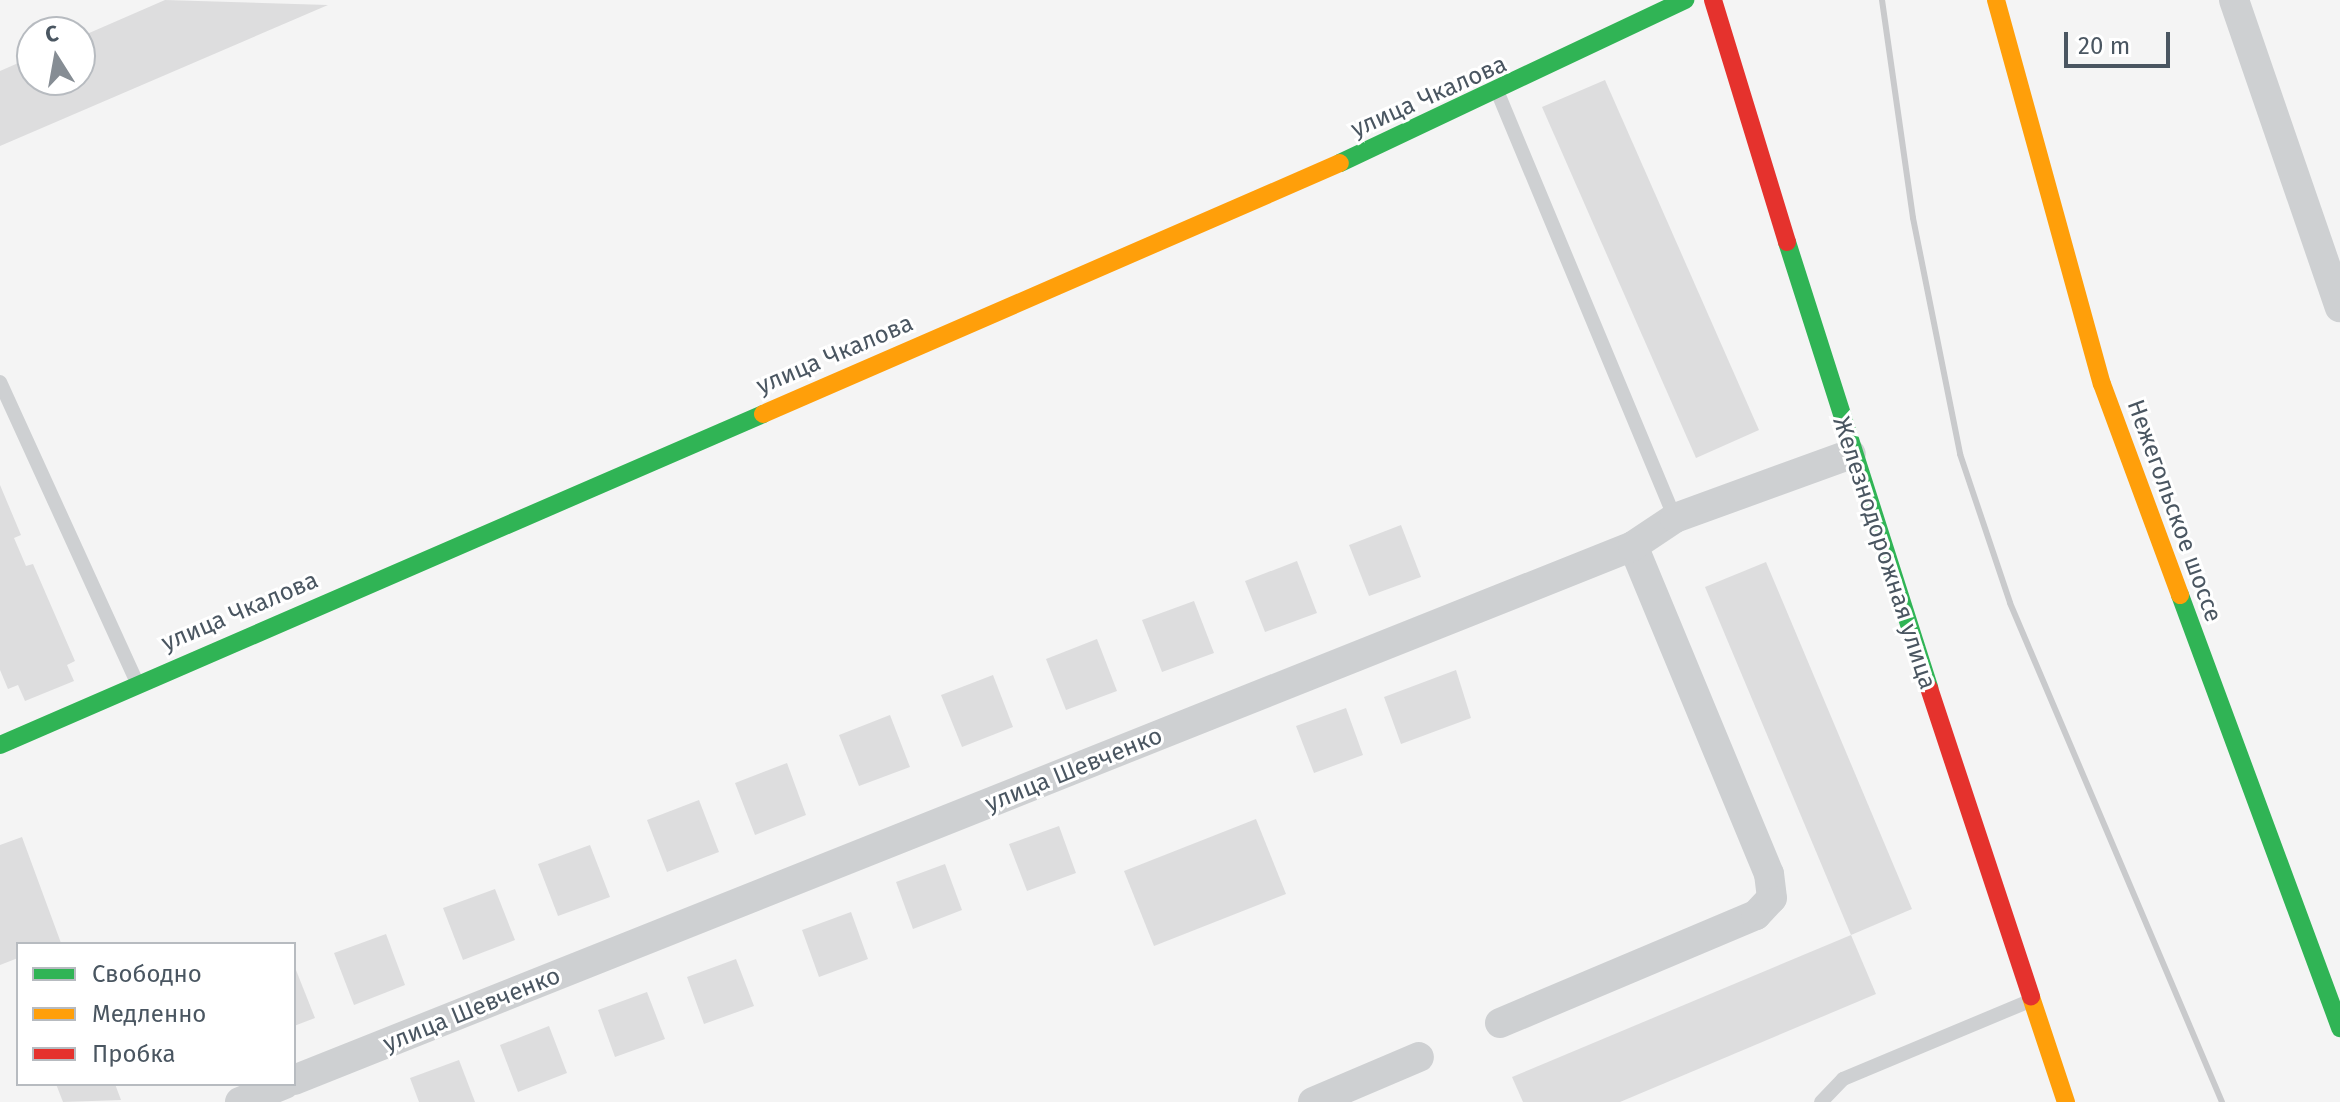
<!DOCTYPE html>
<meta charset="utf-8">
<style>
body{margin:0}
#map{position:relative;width:2340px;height:1102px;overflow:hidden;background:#f4f4f4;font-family:"Fira Sans",sans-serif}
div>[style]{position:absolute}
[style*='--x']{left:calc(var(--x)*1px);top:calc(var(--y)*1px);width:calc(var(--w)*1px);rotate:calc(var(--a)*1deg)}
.building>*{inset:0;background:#ddddde}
.lane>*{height:14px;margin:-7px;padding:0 7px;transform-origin:7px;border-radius:7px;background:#ced0d2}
.street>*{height:30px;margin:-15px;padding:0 15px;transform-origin:15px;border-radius:15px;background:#ced0d2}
.fast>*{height:18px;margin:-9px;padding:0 9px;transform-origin:9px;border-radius:9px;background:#30b455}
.slow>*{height:18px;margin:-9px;padding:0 9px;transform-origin:9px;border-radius:9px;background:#ff9f0a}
.jam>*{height:18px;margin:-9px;padding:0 9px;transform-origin:9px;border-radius:9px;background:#e5322d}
.rail>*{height:6px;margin:-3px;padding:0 3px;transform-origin:3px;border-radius:3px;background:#c9cacc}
span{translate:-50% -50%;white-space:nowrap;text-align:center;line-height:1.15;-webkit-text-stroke:6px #fff;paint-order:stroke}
.street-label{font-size:24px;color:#4a5661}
.legend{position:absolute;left:16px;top:942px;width:280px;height:144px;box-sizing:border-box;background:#fff;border:2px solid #b7bbc0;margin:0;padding:10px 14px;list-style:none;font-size:24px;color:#4a5661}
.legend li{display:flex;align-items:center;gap:16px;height:40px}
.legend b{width:40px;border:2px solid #b7bbc0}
.north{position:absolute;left:16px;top:16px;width:80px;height:80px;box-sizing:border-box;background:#fff;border:2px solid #b7bbc0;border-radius:50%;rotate:349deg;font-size:22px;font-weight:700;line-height:32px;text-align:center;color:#4a5661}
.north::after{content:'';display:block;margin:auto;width:28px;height:36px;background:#868d94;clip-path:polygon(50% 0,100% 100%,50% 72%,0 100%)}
.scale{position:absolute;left:2064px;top:32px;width:106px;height:36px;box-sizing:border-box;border:4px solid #4a5661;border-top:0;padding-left:10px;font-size:24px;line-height:28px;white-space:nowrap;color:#4a5661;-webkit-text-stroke:6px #fff;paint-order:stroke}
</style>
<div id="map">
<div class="building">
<div style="clip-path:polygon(165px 0,328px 5px,0 146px,0 71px,32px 57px,32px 80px,80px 80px,80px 37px)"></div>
<div style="clip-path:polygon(1605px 80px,1759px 430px,1696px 458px,1542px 107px)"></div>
<div style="clip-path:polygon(0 485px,21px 535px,14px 538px,26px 566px,33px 564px,75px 661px,67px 665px,74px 681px,25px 701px,18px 685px,8px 689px,0 670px)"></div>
<div style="clip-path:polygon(1401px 525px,1421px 577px,1369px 596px,1349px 545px)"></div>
<div style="clip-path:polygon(1297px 561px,1317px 613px,1265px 632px,1245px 581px)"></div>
<div style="clip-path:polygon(1766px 562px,1912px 909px,1851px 935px,1705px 587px)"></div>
<div style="clip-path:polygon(1194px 601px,1214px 653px,1162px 672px,1142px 620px)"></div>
<div style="clip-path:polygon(1097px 639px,1117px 691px,1066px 710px,1046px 659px)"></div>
<div style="clip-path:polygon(1456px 670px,1471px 718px,1401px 744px,1384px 697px)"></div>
<div style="clip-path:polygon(993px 675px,1013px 727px,962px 747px,941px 695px)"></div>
<div style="clip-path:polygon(1346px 708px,1363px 755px,1314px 773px,1296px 726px)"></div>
<div style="clip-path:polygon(890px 715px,910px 767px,859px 786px,839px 735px)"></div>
<div style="clip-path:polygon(787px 763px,806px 815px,755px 835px,735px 783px)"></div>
<div style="clip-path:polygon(699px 800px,719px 852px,667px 872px,647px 820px)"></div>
<div style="clip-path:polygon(1256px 819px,1286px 894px,1154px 946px,1124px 871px)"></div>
<div style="clip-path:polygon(1059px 826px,1076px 873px,1027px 891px,1009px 844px)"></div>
<div style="clip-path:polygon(22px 837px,61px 943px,18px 944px,18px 958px,0 965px,0 845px)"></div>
<div style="clip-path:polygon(590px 845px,610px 897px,558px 916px,538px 864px)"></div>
<div style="clip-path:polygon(945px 864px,962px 910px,913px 929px,896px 882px)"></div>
<div style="clip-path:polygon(495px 889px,515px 940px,463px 960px,443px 908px)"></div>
<div style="clip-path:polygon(851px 912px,868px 959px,819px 977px,802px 930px)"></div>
<div style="clip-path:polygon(386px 934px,405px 985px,354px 1005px,334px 953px)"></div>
<div style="clip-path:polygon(1851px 935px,1876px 994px,1620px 1102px,1523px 1102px,1512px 1077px)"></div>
<div style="clip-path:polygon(736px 959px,754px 1006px,704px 1024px,687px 977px)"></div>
<div style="clip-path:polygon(294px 965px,315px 1018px,294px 1026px)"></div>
<div style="clip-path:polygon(647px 992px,665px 1039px,615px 1057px,598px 1010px)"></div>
<div style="clip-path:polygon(549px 1026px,567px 1073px,518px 1092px,500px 1045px)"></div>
<div style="clip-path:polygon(459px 1060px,475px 1102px,419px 1102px,410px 1078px)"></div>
<div style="clip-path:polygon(56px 1084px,115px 1084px,121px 1100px,63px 1102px)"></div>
</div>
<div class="lane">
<div style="--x:1500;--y:98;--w:455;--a:67.4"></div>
<div style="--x:0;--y:382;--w:331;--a:65.5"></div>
<div style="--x:1821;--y:1102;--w:32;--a:-46"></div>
<div style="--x:1843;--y:1079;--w:199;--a:-22.7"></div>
</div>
<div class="street">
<div style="--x:2234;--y:0;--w:325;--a:71"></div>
<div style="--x:1500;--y:1023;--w:278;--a:-22.9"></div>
<div style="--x:1756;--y:915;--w:23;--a:-47"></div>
<div style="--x:1772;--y:898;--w:24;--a:-97"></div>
<div style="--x:1769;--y:874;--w:355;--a:-112.5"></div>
<div style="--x:294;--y:1080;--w:1442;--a:-21.74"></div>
<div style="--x:1633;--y:546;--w:50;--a:-33.7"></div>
<div style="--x:1675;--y:518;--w:187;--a:-20"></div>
<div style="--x:240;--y:1102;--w:48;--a:-21.8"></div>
<div style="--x:1313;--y:1102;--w:115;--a:-23"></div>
</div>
<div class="fast">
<div style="--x:1340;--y:163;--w:382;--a:-25.3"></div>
<div style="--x:1787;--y:242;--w:468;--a:72.3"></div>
<div style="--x:2180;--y:595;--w:462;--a:69.7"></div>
<div style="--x:0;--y:745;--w:832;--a:-23.45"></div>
</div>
<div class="slow">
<div style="--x:1996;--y:0;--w:398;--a:74.6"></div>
<div style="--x:2102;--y:384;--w:225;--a:69.7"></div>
<div style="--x:763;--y:414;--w:629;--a:-23.51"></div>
<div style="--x:2031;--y:997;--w:111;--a:71.6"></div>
</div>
<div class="jam">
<div style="--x:1713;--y:0;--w:253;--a:73"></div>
<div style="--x:1929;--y:688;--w:325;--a:71.7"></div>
</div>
<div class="rail">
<div style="--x:1882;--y:0;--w:220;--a:81.9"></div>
<div style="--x:1913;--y:218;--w:241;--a:78.7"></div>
<div style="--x:1960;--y:454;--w:157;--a:71.4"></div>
<div style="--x:2010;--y:603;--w:542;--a:66.98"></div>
</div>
<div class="street-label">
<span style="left:1429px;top:97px;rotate:-24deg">улица Чкалова</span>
<span style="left:835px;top:355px;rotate:-23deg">улица Чкалова</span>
<span style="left:2174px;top:511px;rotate:70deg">Нежегольское шоссе</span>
<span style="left:1884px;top:553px;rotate:72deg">Железнодорожная улица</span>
<span style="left:240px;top:612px;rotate:-23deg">улица Чкалова</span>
<span style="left:1074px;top:770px;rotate:-22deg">улица Шевченко</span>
<span style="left:472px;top:1010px;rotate:-22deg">улица Шевченко</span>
</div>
<ul class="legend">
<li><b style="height:10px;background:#30b455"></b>Свободно</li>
<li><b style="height:10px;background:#ff9f0a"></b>Медленно</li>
<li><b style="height:10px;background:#e5322d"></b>Пробка</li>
</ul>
<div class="north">С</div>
<div class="scale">20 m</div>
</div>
